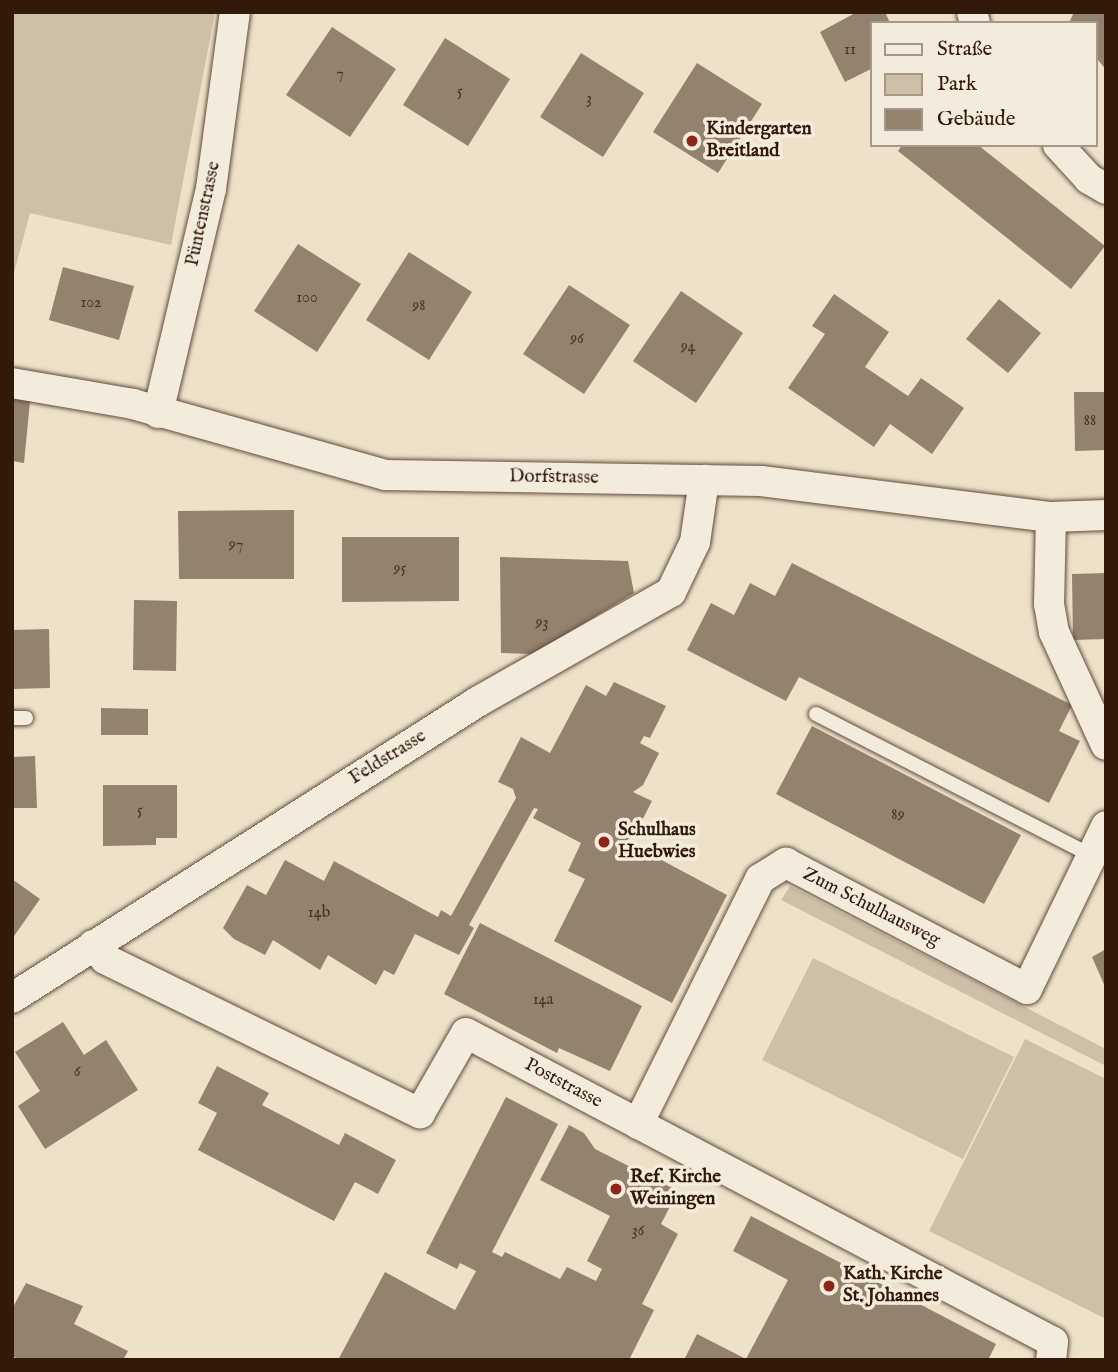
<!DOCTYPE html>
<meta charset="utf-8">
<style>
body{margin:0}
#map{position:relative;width:1118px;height:1372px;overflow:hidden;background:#ede2c9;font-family:"IM FELL English",serif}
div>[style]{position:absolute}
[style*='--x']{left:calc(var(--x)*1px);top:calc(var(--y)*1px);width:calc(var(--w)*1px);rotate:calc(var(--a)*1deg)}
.green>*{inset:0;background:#cdc0a9}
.building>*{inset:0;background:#93826d}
.roads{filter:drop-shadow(0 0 2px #614b3a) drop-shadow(0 0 2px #614b3a)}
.service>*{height:14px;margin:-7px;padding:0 7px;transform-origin:7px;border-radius:7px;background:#f3ecdc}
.minor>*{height:30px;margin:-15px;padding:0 15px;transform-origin:15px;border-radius:15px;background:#f3ecdc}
.dots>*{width:19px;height:19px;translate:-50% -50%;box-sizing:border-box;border:4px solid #f3ecdc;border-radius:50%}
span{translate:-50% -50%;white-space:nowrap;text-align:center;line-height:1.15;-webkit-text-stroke:7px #f3ecdc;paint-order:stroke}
.number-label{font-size:16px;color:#4a3323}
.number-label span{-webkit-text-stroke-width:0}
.poi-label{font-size:19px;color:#32190a;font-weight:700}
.left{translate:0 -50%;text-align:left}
.street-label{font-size:19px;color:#32190a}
.frame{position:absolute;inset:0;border:14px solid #32190a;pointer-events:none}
.legend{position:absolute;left:870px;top:21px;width:228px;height:126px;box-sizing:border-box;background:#f3ecdc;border:2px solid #a69888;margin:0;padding:9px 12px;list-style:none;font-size:21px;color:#32190a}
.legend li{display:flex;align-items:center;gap:14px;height:35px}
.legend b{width:35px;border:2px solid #a69888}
</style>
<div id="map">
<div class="green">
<div style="clip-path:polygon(12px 12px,215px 12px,171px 245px,30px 213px,12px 280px)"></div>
<div style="clip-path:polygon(790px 886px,1106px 1049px,1106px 1066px,781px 900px)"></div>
<div style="clip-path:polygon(813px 958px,1014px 1057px,963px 1159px,762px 1060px)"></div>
<div style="clip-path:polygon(1025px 1039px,1106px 1079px,1106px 1319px,929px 1231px)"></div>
</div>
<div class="building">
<div style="clip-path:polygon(857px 12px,885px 12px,890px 23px,871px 23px,871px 69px,845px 82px,820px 32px)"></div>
<div style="clip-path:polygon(1074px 12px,1106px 12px,1106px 70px,1095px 56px,1095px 23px,1069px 23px)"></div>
<div style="clip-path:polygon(332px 27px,396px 69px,350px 137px,286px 95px)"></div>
<div style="clip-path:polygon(445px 38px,510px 79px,468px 146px,403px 105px)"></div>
<div style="clip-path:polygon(581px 53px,644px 93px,603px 157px,540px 117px)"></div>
<div style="clip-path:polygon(697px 63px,762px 104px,718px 173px,653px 132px)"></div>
<div style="clip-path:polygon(902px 145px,978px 145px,1105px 246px,1071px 289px,898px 151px)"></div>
<div style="clip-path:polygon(298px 244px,361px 284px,317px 352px,254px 311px)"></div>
<div style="clip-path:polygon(409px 252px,472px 292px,429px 360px,366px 320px)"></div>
<div style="clip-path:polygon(63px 267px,134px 286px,119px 340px,49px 320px)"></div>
<div style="clip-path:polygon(569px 285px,630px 325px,584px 394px,523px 354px)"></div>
<div style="clip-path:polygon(681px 291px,743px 333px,696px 403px,633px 361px)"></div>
<div style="clip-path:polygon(834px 294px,889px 332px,865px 367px,908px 396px,921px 378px,964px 408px,932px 454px,890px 424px,874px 447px,788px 388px,825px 334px,812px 326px)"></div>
<div style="clip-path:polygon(999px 299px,1041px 333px,1008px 373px,966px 339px)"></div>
<div style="clip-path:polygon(1074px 392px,1106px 392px,1106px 450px,1075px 451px)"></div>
<div style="clip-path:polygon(12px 399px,30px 401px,24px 463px,12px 461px)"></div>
<div style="clip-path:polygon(294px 510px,294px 579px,179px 579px,178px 511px)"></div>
<div style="clip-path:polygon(342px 537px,459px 537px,459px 601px,342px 602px)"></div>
<div style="clip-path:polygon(500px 557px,628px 561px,634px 593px,533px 654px,501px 653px)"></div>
<div style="clip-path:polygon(792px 563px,1072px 705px,1059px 731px,1080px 741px,1049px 803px,799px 677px,786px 701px,687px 650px,711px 603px,734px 615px,750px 583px,775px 596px)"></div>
<div style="clip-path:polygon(1106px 573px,1106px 639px,1073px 640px,1072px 574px)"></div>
<div style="clip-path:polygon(134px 600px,177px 601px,176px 671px,133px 670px)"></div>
<div style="clip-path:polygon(49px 629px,50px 688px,12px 689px,12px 630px)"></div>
<div style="clip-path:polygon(614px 682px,666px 706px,650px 738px,644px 736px,640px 743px,659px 753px,643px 785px,633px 792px,652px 801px,635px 834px,626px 841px,727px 895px,672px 1003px,554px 941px,585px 879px,568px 871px,581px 843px,533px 818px,538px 809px,534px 808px,469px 925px,474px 928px,459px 955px,415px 934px,394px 975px,384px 970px,376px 985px,328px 955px,320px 970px,273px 940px,265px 955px,234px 939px,223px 928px,247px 885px,266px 895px,285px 860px,324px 881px,334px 861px,438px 917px,441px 910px,451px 916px,516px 798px,513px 789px,498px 782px,521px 737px,550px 753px,586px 685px,606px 696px)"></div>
<div style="clip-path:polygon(101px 708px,148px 709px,148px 735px,101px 735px)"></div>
<div style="clip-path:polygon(812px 726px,1021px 835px,984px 904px,776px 794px)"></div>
<div style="clip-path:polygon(35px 756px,37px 808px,12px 808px,12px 757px)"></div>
<div style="clip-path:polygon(103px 785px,177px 785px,177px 838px,156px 838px,156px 845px,103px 846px)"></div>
<div style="clip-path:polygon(12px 879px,40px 899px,12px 939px)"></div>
<div style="clip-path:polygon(480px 923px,642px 1006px,610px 1071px,559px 1048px,557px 1053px,444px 994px)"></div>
<div style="clip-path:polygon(1106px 949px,1106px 989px,1092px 957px)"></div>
<div style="clip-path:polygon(63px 1022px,84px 1055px,106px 1040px,138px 1090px,45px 1149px,18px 1106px,40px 1091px,15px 1052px)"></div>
<div style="clip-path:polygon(217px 1066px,269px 1093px,262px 1105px,339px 1145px,345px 1133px,396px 1160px,378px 1194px,355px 1182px,334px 1221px,198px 1150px,217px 1113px,198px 1103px)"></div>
<div style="clip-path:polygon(506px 1097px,558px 1124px,492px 1252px,502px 1257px,505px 1252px,560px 1279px,567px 1267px,596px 1281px,602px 1269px,587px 1261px,610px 1216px,540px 1180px,569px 1125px,584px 1133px,595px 1149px,678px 1191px,661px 1224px,678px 1234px,642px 1304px,654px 1310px,629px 1360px,338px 1360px,385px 1272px,455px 1310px,476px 1271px,460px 1263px,457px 1269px,426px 1253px)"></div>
<div style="clip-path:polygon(751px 1216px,996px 1344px,988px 1360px,684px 1360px,697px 1334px,746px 1359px,788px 1280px,733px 1251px)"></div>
<div style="clip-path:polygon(26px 1283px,83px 1306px,74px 1324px,128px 1351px,123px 1360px,20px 1360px,12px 1356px,12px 1309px)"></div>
</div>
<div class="roads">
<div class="service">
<div style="--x:816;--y:714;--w:313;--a:27.2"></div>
<div style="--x:12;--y:718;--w:14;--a:0"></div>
</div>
<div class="minor">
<div style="--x:972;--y:12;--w:11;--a:75"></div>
<div style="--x:1058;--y:145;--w:46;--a:47.6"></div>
<div style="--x:1089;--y:179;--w:20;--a:30"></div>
<div style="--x:12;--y:383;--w:123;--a:9.8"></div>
<div style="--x:133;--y:404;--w:262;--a:15.7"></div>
<div style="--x:385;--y:475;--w:376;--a:0.9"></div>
<div style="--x:761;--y:481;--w:292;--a:7.1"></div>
<div style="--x:1051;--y:517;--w:55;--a:-2.1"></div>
<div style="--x:158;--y:413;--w:230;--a:-76.7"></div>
<div style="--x:211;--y:189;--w:179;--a:-82.3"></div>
<div style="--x:1051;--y:517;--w:87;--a:91.3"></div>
<div style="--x:1049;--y:604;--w:28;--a:80"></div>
<div style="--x:1054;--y:632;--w:124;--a:65.3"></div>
<div style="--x:93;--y:945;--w:18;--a:49"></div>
<div style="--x:105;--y:959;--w:351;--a:26.1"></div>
<div style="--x:420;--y:1113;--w:92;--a:-60.1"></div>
<div style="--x:466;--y:1033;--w:663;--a:27.76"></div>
<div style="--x:1053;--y:1342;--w:18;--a:96"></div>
<div style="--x:12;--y:998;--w:553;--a:-32.46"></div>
<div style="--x:479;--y:701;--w:221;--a:-29.6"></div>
<div style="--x:671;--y:592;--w:55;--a:-64.4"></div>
<div style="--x:695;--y:542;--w:63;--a:-81.7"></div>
<div style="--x:638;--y:1124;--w:274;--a:-63.5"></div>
<div style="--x:760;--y:879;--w:31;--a:-32"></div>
<div style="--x:786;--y:863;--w:272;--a:27.6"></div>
<div style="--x:1027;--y:989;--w:181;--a:-64.1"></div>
</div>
</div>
<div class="dots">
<div style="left:692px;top:141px;background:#8f2418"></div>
<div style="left:604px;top:842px;background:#8f2418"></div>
<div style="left:616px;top:1189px;background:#8f2418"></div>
<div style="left:829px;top:1286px;background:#8f2418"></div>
</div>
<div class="number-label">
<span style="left:850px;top:50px">11</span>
<span style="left:340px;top:74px">7</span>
<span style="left:460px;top:92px">5</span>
<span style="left:589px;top:99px">3</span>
<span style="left:307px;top:298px">100</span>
<span style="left:91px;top:303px">102</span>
<span style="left:419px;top:306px">98</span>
<span style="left:577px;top:339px">96</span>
<span style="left:688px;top:347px">94</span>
<span style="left:1090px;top:421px">88</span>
<span style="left:236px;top:545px">97</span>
<span style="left:400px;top:569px">95</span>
<span style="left:542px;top:623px">93</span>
<span style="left:140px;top:811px">5</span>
<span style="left:898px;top:815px">89</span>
<span style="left:319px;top:913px">14b</span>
<span style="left:543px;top:1000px">14a</span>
<span style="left:77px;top:1072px">6</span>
<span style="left:638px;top:1231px">36</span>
</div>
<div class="poi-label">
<span class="left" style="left:706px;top:141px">Kindergarten<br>Breitland</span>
<span class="left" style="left:618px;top:842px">Schulhaus<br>Huebwies</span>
<span class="left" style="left:630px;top:1189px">Ref. Kirche<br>Weiningen</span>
<span class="left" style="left:843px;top:1286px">Kath. Kirche<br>St. Johannes</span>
</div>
<div class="street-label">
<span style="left:204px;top:214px;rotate:-78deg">Püntenstrasse</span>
<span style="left:554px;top:478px;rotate:1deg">Dorfstrasse</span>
<span style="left:388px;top:758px;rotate:-32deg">Feldstrasse</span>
<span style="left:871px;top:908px;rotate:27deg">Zum Schulhausweg</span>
<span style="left:563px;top:1084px;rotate:28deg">Poststrasse</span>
</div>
<div class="frame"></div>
<ul class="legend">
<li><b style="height:9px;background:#f3ecdc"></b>Straße</li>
<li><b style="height:19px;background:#cdc0a9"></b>Park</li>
<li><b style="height:19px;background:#93826d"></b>Gebäude</li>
</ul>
</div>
